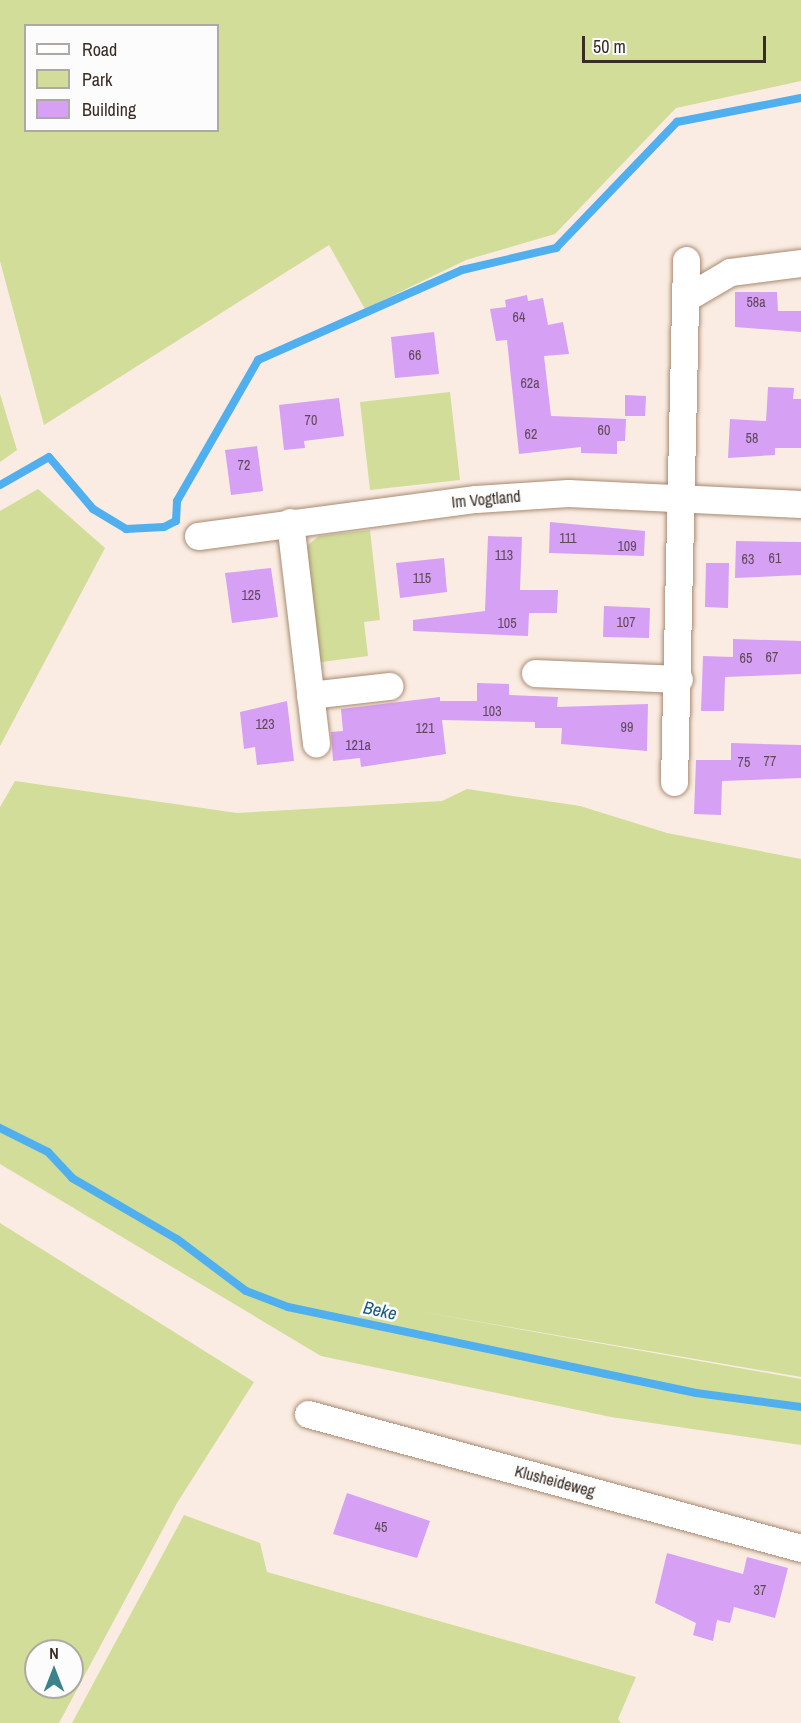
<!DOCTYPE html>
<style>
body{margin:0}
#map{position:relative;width:801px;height:1723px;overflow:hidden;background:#faece2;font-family:"Archivo Narrow",sans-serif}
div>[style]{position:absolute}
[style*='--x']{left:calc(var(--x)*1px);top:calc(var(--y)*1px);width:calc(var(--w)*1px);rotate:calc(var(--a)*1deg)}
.green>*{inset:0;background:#d1dd99}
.stream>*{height:8px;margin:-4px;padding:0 4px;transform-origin:4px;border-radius:4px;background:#50afef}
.building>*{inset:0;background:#d6a0f4}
.roads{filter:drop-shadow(0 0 2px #a98a73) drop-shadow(0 0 2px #a98a73)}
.street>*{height:27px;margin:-13.5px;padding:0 13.5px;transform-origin:13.5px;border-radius:13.5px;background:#fff}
span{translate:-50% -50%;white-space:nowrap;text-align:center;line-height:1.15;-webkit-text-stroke:5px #fcfcfc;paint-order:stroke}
.number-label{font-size:14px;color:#604957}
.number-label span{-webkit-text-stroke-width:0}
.street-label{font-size:16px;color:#392c23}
.water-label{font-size:18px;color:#145b85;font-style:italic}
.legend{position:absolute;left:24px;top:24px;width:195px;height:108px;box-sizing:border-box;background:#fcfcfc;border:2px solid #aea9a5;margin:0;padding:8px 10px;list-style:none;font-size:18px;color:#392c23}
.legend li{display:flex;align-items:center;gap:12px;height:30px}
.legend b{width:30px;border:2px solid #aea9a5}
.north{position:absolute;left:24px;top:1639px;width:60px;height:60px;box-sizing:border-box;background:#fcfcfc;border:2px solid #aea9a5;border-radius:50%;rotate:0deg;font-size:16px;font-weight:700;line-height:24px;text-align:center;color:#392c23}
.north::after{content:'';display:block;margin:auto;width:21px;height:27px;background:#3b828d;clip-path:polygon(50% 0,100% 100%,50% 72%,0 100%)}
.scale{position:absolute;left:582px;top:36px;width:184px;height:27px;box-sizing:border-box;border:3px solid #392c23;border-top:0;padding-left:8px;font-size:18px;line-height:21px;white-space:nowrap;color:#392c23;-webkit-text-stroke:4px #fcfcfc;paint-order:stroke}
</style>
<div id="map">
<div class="green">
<div style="clip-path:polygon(evenodd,0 0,801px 0,801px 81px,676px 108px,555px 234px,466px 260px,365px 309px,329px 245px,44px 425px,0 261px,0 0,26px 26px,218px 26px,218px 130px,26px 130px,26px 26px)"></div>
<div style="clip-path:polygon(450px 392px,460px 480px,370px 490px,360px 402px)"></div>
<div style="clip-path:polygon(0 394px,17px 450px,0 462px)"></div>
<div style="clip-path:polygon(38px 489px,105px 548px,0 746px,0 511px)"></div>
<div style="clip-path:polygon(370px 530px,380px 620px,364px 622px,368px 656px,314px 663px,302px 550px,319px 536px)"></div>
<div style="clip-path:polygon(15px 781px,237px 813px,442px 801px,467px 789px,580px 806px,667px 833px,801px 859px,801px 1377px,411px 1310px,801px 1379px,801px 1445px,611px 1417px,321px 1356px,0 1164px,0 807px)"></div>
<div style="clip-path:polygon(evenodd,0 1223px,254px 1382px,177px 1503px,59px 1723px,0 1723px,0 1223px,36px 1651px,72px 1651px,72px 1687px,36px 1687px,36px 1651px)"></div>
<div style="clip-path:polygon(184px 1515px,260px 1543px,267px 1572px,636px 1677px,618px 1719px,621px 1723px,72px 1723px)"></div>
</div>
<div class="stream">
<div style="--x:0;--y:485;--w:56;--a:-29.7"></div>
<div style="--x:49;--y:457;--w:68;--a:49.8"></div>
<div style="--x:93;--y:509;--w:39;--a:31"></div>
<div style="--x:126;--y:529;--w:38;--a:-3"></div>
<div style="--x:164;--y:527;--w:13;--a:-27"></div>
<div style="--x:176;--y:521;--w:20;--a:-87"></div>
<div style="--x:177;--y:501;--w:163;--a:-60.1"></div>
<div style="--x:258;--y:360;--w:223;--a:-23.8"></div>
<div style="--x:462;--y:270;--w:97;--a:-13.2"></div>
<div style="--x:556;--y:248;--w:175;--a:-46.2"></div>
<div style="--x:677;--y:122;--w:126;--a:-11"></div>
<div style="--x:0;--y:1128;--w:54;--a:26.6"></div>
<div style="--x:48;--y:1152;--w:35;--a:47"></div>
<div style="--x:72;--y:1178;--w:121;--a:30.2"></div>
<div style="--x:177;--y:1239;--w:86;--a:37"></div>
<div style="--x:246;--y:1291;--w:45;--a:20.9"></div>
<div style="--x:288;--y:1307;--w:417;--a:11.9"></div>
<div style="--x:696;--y:1393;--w:106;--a:7.6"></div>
</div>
<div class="building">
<div style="clip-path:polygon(735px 292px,777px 292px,778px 311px,801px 311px,801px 332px,735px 327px)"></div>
<div style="clip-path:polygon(527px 295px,528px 301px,543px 298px,548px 325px,563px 322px,569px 354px,544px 356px,551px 416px,626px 419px,625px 441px,617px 441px,617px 454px,581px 453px,581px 447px,519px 454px,507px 340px,496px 341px,490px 309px,506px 307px,505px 300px)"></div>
<div style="clip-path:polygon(434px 332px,439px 374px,395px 378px,391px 337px)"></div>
<div style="clip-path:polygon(768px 387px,794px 388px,793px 399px,801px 399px,801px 448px,775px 448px,775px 455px,728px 458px,730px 419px,766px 421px)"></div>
<div style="clip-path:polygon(625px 395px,646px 396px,645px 416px,625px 416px)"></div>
<div style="clip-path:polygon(339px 398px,344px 436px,304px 441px,305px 448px,284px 450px,279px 405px)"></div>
<div style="clip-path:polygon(257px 446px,263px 491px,231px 495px,225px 450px)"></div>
<div style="clip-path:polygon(550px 522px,645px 531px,644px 556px,549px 553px)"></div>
<div style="clip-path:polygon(488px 536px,522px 537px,520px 590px,558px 590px,557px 613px,529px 613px,528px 636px,413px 631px,413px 620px,485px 611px)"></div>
<div style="clip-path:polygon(736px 541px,801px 542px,801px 575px,735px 578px)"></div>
<div style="clip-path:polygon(444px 558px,447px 592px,400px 598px,396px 563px)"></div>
<div style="clip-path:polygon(706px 563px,729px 563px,728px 608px,705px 607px)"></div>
<div style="clip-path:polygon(271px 568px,278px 617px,232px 623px,225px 573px)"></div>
<div style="clip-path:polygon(604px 606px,650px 608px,649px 638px,603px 637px)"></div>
<div style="clip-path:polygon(733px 639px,801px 641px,801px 674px,725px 677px,724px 711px,701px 711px,703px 656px,733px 657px)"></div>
<div style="clip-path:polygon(477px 683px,509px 684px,509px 695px,558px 697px,557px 707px,648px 704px,647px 751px,561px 744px,562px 728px,535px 728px,535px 722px,442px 720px,446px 754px,361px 767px,360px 758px,333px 761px,331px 732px,343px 731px,341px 709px,440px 697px,440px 701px,477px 701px)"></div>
<div style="clip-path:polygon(287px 701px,294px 761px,257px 765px,255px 747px,244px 749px,240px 712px)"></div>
<div style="clip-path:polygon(731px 743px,801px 745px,801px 778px,722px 781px,721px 815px,694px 814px,696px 760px,731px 760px)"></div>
<div style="clip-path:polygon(347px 1493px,430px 1521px,417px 1558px,333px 1534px)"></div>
<div style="clip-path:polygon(667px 1553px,743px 1574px,747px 1557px,788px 1568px,775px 1618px,734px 1607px,730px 1623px,717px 1620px,713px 1641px,693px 1635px,696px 1623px,655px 1603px)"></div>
</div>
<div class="roads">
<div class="street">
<div style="--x:686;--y:298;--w:51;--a:-30.6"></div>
<div style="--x:730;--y:272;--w:72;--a:-7.2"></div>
<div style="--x:290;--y:522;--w:223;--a:83.3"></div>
<div style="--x:198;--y:536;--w:280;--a:-7.6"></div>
<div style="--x:476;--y:499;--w:92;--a:-3.7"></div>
<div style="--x:568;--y:493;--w:233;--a:2.7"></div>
<div style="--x:535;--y:673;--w:144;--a:2.4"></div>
<div style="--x:310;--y:695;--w:80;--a:-6.5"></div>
<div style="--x:674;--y:782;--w:522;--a:-88.68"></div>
<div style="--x:308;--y:1414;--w:511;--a:15.21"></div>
</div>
</div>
<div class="number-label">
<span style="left:756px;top:302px">58a</span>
<span style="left:519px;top:317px">64</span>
<span style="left:415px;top:355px">66</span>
<span style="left:530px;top:383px">62a</span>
<span style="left:311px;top:420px">70</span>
<span style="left:604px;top:430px">60</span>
<span style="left:531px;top:434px">62</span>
<span style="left:752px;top:438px">58</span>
<span style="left:244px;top:465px">72</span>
<span style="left:568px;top:538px">111</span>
<span style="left:627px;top:546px">109</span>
<span style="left:504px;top:555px">113</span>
<span style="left:775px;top:558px">61</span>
<span style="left:748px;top:559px">63</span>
<span style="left:422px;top:578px">115</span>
<span style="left:251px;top:595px">125</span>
<span style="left:626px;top:622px">107</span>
<span style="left:507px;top:623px">105</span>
<span style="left:772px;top:657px">67</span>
<span style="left:746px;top:658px">65</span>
<span style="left:492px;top:711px">103</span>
<span style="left:265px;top:724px">123</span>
<span style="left:627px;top:727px">99</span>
<span style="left:425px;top:728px">121</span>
<span style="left:358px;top:745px">121a</span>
<span style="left:770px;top:761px">77</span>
<span style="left:744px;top:762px">75</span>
<span style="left:381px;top:1527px">45</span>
<span style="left:760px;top:1590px">37</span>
</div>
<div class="street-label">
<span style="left:486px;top:499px;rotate:-5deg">Im Vogtland</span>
<span style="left:555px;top:1481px;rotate:15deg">Klusheideweg</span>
</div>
<div class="water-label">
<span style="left:380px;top:1311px;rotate:12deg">Beke</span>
</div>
<ul class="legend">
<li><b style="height:8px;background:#fff"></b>Road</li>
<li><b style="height:16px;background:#d1dd99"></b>Park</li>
<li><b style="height:16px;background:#d6a0f4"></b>Building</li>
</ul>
<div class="north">N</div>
<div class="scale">50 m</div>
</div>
